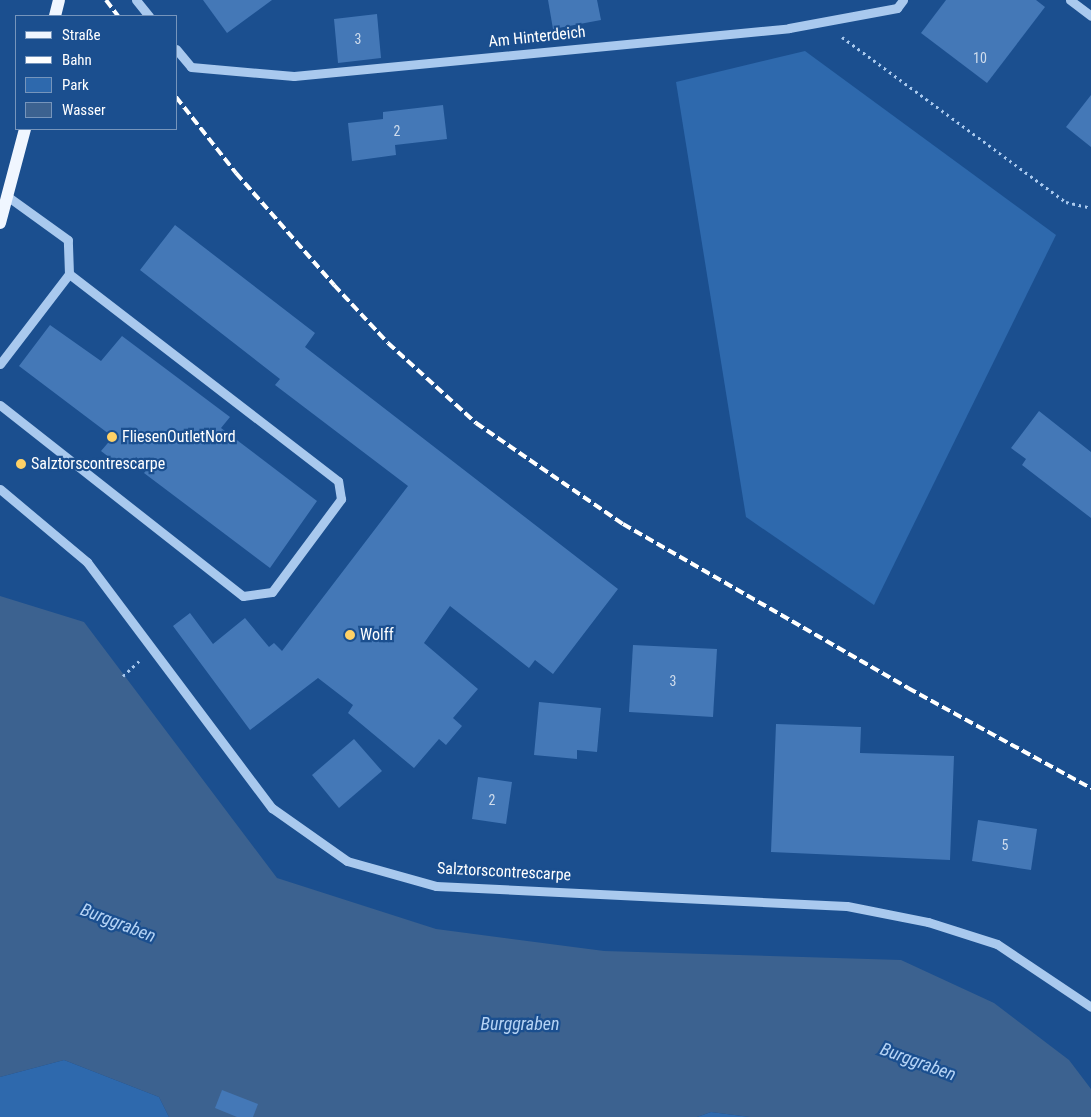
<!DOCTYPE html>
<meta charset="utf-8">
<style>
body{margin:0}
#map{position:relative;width:1091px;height:1117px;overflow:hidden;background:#1b4f8f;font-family:"Roboto Condensed",sans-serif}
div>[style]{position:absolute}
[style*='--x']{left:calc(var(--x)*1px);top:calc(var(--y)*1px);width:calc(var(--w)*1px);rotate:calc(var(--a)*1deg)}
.green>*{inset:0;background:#2e69ad}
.water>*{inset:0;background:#3c6290}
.building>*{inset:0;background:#4478b7}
.path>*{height:3px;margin-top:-1.5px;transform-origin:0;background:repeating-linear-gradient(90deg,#a9c9ee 0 2.5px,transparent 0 6.5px)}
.minor>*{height:9px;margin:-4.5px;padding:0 4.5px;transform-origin:4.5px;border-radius:4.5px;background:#a9c9ee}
.major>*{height:12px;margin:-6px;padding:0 6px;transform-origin:6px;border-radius:6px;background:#f0f6ff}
.rail>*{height:4px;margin-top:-2px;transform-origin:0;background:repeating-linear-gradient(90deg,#fff 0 9px,transparent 0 13px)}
.dots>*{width:14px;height:14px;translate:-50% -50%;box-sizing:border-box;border:2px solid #1b4f8f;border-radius:50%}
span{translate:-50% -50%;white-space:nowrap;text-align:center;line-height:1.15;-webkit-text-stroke:4.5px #1b4f8f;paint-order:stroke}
.number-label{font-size:14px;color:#d0dded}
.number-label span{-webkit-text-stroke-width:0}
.street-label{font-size:16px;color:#fff}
.poi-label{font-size:16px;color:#fff}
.left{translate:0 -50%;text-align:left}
.water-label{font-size:18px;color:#b5d3f5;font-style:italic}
.legend{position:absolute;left:15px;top:15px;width:162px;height:115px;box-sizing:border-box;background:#1b4f8f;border:1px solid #7695bc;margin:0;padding:6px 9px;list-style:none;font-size:15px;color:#fff}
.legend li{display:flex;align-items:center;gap:10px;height:25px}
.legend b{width:25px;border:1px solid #7695bc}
</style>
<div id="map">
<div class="green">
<div style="clip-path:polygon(805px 51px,1056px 235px,874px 605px,746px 517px,676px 82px)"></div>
<div style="clip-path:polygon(64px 1060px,159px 1097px,169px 1117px,0 1117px,0 1077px)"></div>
<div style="clip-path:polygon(711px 1112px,750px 1117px,697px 1117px)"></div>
</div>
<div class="water">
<div style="clip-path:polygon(0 596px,84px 622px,277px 878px,436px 929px,604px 951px,901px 960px,994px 1003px,1069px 1060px,1091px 1089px,1091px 1117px,750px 1117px,711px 1112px,697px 1117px,169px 1117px,159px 1097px,64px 1060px,0 1077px)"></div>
</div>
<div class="building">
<div style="clip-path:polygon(203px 0,272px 0,227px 33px)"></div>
<div style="clip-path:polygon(548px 0,597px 0,601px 20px,553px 29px)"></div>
<div style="clip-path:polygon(946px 0,1036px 0,1045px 7px,987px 83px,921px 33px)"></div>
<div style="clip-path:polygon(377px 14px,381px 58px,338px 63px,334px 19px)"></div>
<div style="clip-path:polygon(1091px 95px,1091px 147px,1066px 127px)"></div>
<div style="clip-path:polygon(443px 105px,447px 139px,395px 145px,396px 155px,352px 161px,348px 123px,383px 119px,383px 112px)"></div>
<div style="clip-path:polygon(175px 225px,315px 333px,305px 347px,618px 589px,553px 674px,535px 660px,529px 668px,450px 606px,424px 643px,478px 689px,453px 718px,462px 726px,446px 745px,439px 739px,414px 768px,348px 713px,353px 705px,318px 678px,250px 730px,173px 626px,190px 613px,213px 644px,245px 618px,269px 647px,274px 643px,282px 651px,408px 486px,275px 385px,280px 379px,140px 270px)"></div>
<div style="clip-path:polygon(50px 325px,101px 361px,122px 336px,230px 417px,221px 428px,317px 501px,270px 568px,144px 473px,149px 467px,136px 457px,127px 471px,101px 451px,113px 437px,19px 366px)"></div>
<div style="clip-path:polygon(1039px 411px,1091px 452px,1091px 518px,1022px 465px,1026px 459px,1011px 448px)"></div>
<div style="clip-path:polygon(633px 645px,717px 649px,713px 717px,629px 712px)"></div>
<div style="clip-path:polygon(539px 702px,601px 708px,597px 752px,577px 750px,577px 759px,534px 755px)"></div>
<div style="clip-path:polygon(776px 724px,861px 727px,860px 753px,954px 756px,950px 860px,771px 852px)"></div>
<div style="clip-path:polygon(354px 739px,382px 771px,339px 808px,312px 775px)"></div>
<div style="clip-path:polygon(478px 777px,512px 782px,506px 824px,472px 819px)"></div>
<div style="clip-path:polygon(978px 820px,1037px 829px,1031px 870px,972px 861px)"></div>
<div style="clip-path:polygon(222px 1090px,258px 1104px,253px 1117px,237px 1117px,215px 1108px)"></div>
</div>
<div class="path">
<div style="--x:842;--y:37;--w:278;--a:36.4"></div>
<div style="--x:1066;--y:202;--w:26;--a:13"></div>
<div style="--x:123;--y:676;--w:22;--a:-43"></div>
</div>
<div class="minor">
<div style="--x:136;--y:0;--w:21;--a:51"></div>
<div style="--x:1070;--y:0;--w:26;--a:37"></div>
<div style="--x:176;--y:49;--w:23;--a:50"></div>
<div style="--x:191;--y:67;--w:103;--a:5"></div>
<div style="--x:294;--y:76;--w:497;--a:-5.5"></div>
<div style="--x:789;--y:28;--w:110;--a:-10.5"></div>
<div style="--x:897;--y:8;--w:10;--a:-53"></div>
<div style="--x:0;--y:364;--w:113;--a:-52.5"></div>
<div style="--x:0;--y:405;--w:309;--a:38.2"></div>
<div style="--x:243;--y:596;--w:29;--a:-8"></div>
<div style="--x:272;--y:592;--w:116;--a:-53.4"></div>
<div style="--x:341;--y:499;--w:18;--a:-99"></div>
<div style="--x:338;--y:481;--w:339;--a:-142.4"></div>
<div style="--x:69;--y:274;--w:34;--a:-92"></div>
<div style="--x:68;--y:240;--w:75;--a:-144.2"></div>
<div style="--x:0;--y:489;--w:114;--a:40"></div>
<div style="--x:87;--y:562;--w:308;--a:53.1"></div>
<div style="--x:272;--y:808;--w:92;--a:35.2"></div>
<div style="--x:347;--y:861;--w:92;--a:15.7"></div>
<div style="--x:436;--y:886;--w:411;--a:2.8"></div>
<div style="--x:847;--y:906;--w:83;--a:11.2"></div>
<div style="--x:928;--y:922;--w:72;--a:17.7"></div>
<div style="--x:997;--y:944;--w:113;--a:33.8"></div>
</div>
<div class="major">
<div style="--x:55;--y:16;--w:16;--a:-76"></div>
<div style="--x:0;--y:223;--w:97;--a:-75.1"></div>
</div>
<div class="rail">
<div style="--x:106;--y:0;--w:20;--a:53"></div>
<div style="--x:176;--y:97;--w:97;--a:51.7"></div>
<div style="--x:236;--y:173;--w:149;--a:48.8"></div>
<div style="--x:334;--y:285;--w:79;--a:47"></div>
<div style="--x:388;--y:343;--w:119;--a:42.3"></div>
<div style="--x:476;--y:423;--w:178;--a:34.5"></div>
<div style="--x:623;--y:524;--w:329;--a:29.9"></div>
<div style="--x:908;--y:688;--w:209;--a:28.7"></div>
</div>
<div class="dots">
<div style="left:112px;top:437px;background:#ffd166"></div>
<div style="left:21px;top:464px;background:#ffd166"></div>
<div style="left:350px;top:635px;background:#ffd166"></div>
</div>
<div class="number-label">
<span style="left:358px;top:39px">3</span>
<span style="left:980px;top:58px">10</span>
<span style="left:397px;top:131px">2</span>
<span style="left:673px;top:681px">3</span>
<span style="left:492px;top:800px">2</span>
<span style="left:1005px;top:845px">5</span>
</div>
<div class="street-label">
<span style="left:537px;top:37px;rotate:-6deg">Am Hinterdeich</span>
<span style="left:504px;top:872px;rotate:3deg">Salztorscontrescarpe</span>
</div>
<div class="poi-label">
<span class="left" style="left:122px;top:437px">FliesenOutletNord</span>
<span class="left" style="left:31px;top:464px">Salztorscontrescarpe</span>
<span class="left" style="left:360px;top:635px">Wolff</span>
</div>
<div class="water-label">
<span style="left:118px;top:923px;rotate:21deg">Burggraben</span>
<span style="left:520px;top:1024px">Burggraben</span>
<span style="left:918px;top:1062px;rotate:20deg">Burggraben</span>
</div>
<ul class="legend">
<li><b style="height:6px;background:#f0f6ff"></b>Straße</li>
<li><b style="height:6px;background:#fff"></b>Bahn</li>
<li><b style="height:14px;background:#2e69ad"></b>Park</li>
<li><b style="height:14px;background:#3c6290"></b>Wasser</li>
</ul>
</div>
